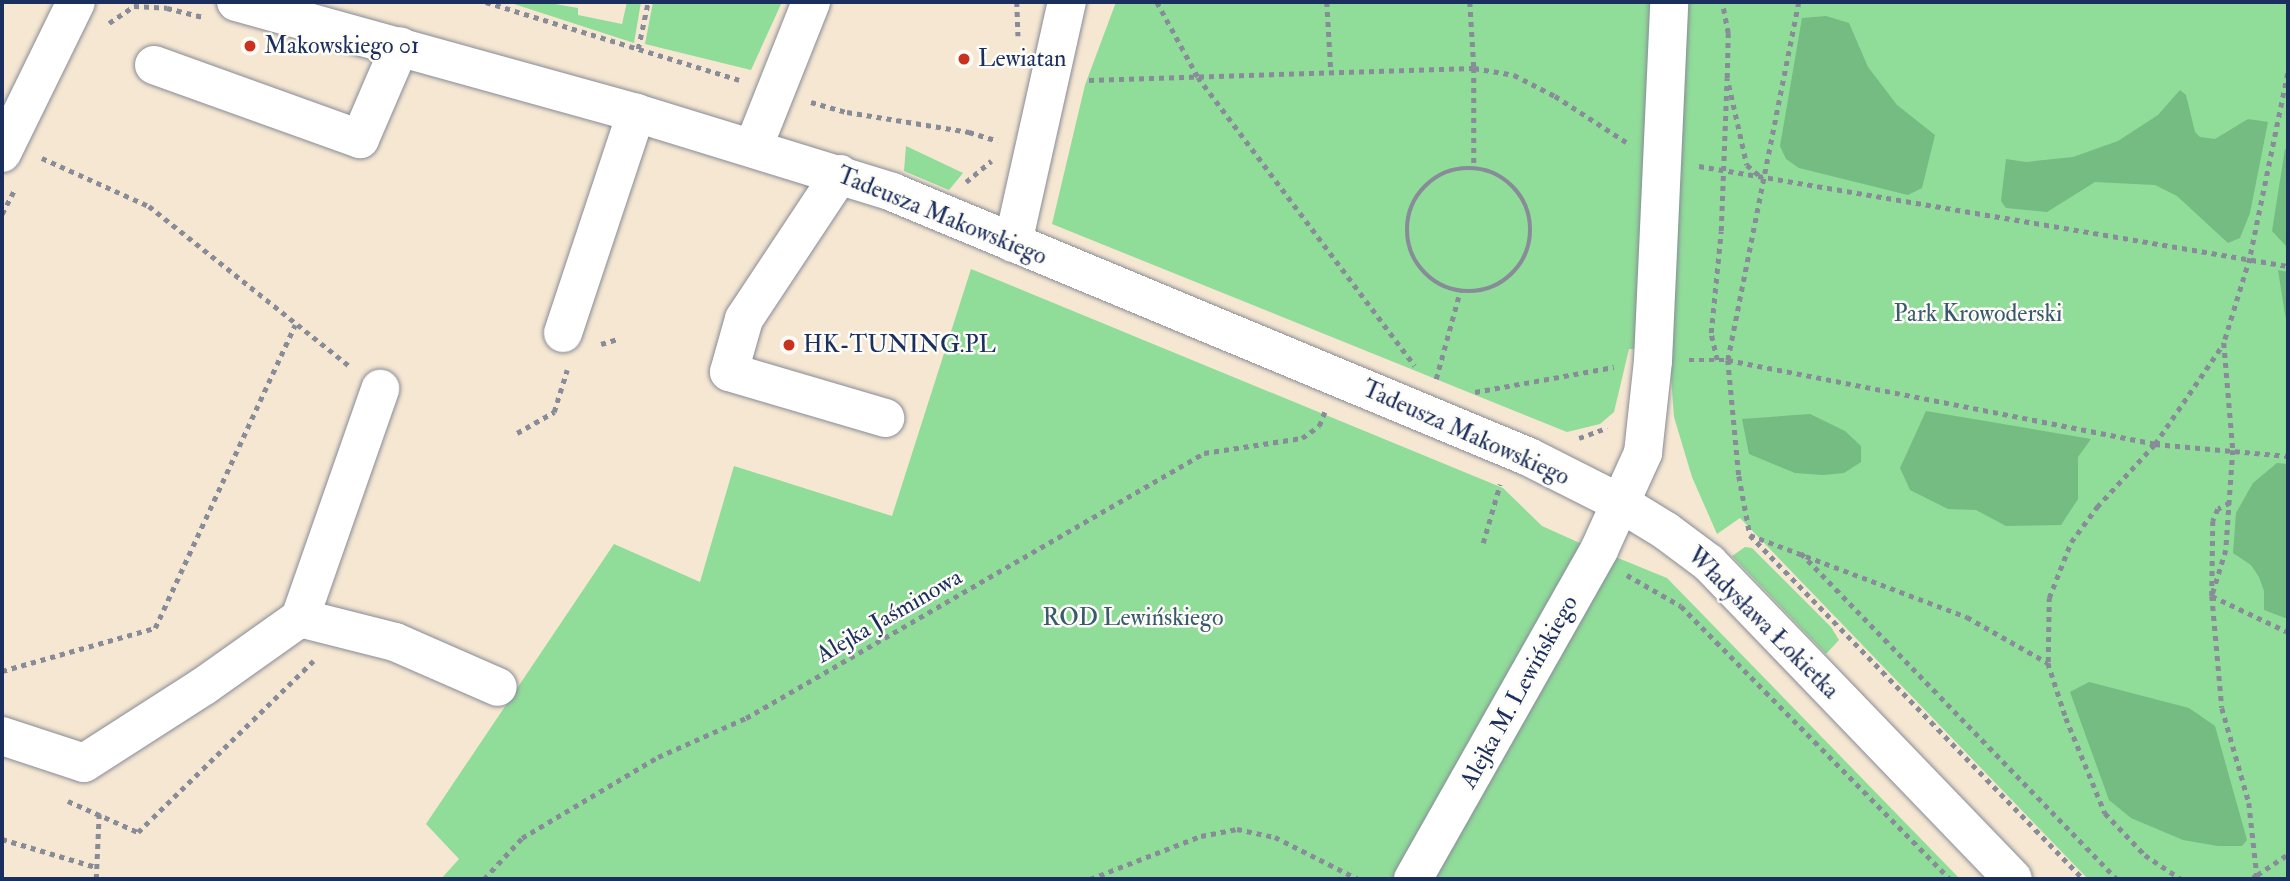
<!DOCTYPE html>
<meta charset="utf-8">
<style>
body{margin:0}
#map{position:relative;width:2290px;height:881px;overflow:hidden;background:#f5e7d1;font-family:"IM FELL Double Pica",serif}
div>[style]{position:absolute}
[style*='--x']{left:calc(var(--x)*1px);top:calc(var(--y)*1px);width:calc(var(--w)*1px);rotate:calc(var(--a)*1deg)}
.green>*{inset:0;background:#90dc99}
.forest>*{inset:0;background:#74bc81}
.path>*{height:4.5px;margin-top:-2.25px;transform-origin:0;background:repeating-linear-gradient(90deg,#888b98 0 5px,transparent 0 10px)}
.path>.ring{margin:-2.25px;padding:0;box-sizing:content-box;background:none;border:4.5px solid #888b98;border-radius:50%}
.roads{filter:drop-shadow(0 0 2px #888b98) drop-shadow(0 0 2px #888b98)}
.minor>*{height:38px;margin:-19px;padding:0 19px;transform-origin:19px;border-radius:19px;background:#fff}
.dots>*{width:19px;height:19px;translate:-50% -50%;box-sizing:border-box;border:4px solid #fdfcf7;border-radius:50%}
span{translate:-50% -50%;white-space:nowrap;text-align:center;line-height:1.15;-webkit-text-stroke:5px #fdfcf7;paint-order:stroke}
.poi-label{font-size:24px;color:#1b2f5e}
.left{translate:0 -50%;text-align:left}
.street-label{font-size:24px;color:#1b2f5e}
.park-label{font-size:24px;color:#385a6d}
.frame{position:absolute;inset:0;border:4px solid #1b2f5e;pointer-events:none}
</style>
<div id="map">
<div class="green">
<div style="clip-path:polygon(508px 2px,544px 2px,578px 8px,578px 15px,622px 24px,627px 2px,641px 2px,634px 43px)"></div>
<div style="clip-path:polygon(653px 2px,782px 2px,751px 70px,645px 44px)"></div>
<div style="clip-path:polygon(1116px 2px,2288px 2px,2288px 879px,2088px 879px,1740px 518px,1717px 534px,1692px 477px,1674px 417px,1669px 349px,1629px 349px,1614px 412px,1600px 424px,1567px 432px,1052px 224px,1085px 85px)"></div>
<div style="clip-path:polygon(906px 146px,963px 173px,949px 190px,904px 171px)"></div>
<div style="clip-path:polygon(971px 269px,1503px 488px,1542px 526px,1582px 544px,1400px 879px,441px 879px,459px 859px,426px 824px,614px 544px,700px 582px,734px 466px,892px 516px)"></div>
<div style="clip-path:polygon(1745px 547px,1752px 548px,1831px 627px,1839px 640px,1826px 654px,1732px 556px)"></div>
<div style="clip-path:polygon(1613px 556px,1667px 578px,1960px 879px,1429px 879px)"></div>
</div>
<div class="forest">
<div style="clip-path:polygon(1826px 16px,1849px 23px,1868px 67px,1897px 105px,1935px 135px,1922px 188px,1908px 195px,1799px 168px,1786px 159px,1780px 146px,1802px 18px)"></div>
<div style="clip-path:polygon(2180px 90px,2186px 95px,2195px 132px,2200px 137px,2215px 139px,2248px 119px,2268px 122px,2250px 213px,2240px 238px,2228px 243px,2177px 196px,2155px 185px,2095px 182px,2047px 212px,2006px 208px,2001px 201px,2006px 159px,2026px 162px,2073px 157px,2118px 141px,2158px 115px)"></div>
<div style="clip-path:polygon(2285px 149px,2288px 149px,2288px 248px,2272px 231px)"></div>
<div style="clip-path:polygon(2278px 270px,2288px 272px,2288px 329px,2285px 314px)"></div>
<div style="clip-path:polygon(1926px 411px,2091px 439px,2078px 457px,2078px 499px,2061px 525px,2006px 526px,1976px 510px,1948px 509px,1910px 490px,1900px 468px)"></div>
<div style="clip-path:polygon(1810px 414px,1845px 431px,1861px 446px,1861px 462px,1844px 473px,1823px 475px,1795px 473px,1749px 454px,1742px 419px)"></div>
<div style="clip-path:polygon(2277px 463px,2288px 464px,2288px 617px,2285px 618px,2264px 610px,2264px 591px,2259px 577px,2251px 565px,2233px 553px,2236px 513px,2253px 483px)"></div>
<div style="clip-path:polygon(2089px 682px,2189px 708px,2215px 726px,2247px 840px,2242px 846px,2218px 846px,2183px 840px,2131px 818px,2109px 800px,2070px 692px)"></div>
</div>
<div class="path">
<div style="--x:486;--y:2;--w:265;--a:17.1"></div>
<div style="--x:1017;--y:2;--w:34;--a:88"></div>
<div style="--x:1157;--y:2;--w:85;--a:61.3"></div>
<div style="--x:1198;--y:77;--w:361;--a:53.1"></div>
<div style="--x:1327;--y:2;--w:70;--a:86.7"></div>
<div style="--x:1470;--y:2;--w:66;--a:86.5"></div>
<div style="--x:1474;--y:68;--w:41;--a:9.9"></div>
<div style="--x:1514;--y:75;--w:46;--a:27.1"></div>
<div style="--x:1555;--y:96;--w:85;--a:32.9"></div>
<div style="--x:1799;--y:2;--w:365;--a:101.2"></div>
<div style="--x:1728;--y:360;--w:117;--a:84.6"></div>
<div style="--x:1739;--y:476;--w:60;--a:79.4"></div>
<div style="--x:1750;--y:535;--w:232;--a:20.7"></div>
<div style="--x:1967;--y:617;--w:93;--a:29.6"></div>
<div style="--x:2048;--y:663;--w:58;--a:71.9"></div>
<div style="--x:2066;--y:718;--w:103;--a:67.7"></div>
<div style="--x:2105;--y:813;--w:58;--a:46.4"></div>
<div style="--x:2145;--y:855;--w:43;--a:33.7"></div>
<div style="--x:109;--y:23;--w:30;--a:-34"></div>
<div style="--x:134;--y:6;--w:33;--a:3"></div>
<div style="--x:167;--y:8;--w:36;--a:14"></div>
<div style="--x:638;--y:49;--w:48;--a:-78"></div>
<div style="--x:2288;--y:73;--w:189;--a:101.6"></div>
<div style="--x:2250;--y:258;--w:89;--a:107"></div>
<div style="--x:2224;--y:343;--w:107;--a:85.2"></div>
<div style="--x:2233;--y:450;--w:100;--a:94"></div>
<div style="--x:2226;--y:550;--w:48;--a:106.9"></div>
<div style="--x:2212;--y:596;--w:84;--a:25.3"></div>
<div style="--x:1089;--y:80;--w:385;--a:-1.8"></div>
<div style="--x:1474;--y:68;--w:100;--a:90"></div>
<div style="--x:1729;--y:85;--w:82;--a:77.3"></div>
<div style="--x:1747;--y:165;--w:21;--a:41"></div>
<div style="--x:811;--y:102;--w:37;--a:16"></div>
<div style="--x:847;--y:112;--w:124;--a:9.3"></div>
<div style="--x:969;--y:132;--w:30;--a:17"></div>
<div style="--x:42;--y:158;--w:117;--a:24.2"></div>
<div style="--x:149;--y:206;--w:258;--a:38.6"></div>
<div style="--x:1699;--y:166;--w:597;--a:9.64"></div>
<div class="ring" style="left:1407px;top:168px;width:119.5px;height:119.5px"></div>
<div style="--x:966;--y:182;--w:33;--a:-40"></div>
<div style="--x:2;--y:214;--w:27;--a:-63"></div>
<div style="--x:601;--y:344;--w:17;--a:-17"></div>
<div style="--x:1689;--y:360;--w:39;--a:0"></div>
<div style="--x:1728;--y:360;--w:435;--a:11.1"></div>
<div style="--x:2155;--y:444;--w:134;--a:5.2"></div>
<div style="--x:1717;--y:360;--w:28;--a:-103"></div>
<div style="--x:1711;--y:333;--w:102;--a:-84.4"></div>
<div style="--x:1721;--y:231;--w:153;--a:-87.8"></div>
<div style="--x:1727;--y:78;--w:45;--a:-88.7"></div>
<div style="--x:1728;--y:33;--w:32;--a:-101"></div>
<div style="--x:1436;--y:379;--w:91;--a:-74.7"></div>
<div style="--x:1475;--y:392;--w:141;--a:-10.2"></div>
<div style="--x:517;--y:433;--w:43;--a:-29.6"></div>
<div style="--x:554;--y:412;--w:44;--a:-72.8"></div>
<div style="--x:1579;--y:438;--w:30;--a:-20"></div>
<div style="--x:2230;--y:503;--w:13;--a:153"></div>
<div style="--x:2218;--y:509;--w:13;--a:113"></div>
<div style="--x:2213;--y:521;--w:75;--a:90.8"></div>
<div style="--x:2212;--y:596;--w:112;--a:84.9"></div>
<div style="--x:2222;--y:708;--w:99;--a:74.1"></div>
<div style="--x:2249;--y:803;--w:72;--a:83.7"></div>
<div style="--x:2257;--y:875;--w:6;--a:141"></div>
<div style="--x:1750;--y:535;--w:479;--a:45.9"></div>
<div style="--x:1483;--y:543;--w:61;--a:-73.9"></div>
<div style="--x:1801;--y:553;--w:454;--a:45.9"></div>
<div style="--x:1627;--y:575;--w:62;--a:29.9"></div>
<div style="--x:1681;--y:606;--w:383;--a:45.4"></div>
<div style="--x:2048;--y:662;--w:64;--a:-89.1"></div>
<div style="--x:2049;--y:598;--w:60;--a:-68.6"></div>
<div style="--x:2071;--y:542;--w:44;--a:-53.4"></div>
<div style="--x:2097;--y:507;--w:86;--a:-47.4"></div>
<div style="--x:2155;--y:444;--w:122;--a:-55.7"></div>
<div style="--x:2;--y:671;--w:159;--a:-15.7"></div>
<div style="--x:155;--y:628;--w:334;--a:-65.2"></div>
<div style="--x:68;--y:801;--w:77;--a:23.9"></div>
<div style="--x:138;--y:832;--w:245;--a:-44.3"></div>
<div style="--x:2;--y:839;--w:98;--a:16.6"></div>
<div style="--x:2257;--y:875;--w:37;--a:-34"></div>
<div style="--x:96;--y:879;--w:65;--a:-87.4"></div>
<div style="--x:484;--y:879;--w:56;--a:-47.2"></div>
<div style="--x:522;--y:838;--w:158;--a:-30.8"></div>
<div style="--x:658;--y:757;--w:96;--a:-23.9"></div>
<div style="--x:746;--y:718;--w:529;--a:-30.05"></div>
<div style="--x:1204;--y:453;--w:99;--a:-8.7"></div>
<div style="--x:1302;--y:438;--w:21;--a:-35"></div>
<div style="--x:1319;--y:426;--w:16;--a:-68"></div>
<div style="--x:1090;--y:879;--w:119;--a:-21.2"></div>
<div style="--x:1201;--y:836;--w:37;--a:-11"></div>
<div style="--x:1237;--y:829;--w:39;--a:12"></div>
<div style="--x:1275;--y:837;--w:93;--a:26.8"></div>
</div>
<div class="roads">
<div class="minor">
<div style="--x:236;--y:2;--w:415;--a:15.5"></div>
<div style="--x:636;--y:113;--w:268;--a:17.1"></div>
<div style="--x:892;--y:192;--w:690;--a:22.59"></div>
<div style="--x:1529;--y:457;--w:104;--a:26.8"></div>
<div style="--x:1622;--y:504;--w:52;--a:31.5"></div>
<div style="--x:1666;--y:531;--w:54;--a:36.7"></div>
<div style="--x:1709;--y:563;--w:438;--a:46.1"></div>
<div style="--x:154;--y:65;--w:219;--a:19.8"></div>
<div style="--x:360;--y:139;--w:101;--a:-66.7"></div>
<div style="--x:753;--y:148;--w:157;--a:-68.3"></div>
<div style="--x:2;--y:153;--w:168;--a:-63.9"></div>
<div style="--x:840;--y:174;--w:174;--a:123.5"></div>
<div style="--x:744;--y:319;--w:55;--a:105.8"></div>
<div style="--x:729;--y:372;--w:163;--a:16.4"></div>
<div style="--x:1013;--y:243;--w:247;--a:-77.4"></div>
<div style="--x:563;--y:333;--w:232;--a:-71.6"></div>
<div style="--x:300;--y:618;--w:98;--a:14.2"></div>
<div style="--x:395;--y:642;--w:112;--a:23.6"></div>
<div style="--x:2;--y:736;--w:86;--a:18.2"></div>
<div style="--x:84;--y:763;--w:143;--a:-32.7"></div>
<div style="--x:204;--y:686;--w:118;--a:-35.3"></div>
<div style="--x:300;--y:618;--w:243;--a:-70.7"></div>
<div style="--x:1413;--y:879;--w:378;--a:-60.5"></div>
<div style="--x:1599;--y:550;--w:107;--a:-65.6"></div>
<div style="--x:1643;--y:453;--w:93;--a:-83.8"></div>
<div style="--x:1653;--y:361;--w:359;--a:-87.4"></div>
</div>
</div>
<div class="dots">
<div style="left:250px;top:46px;background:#c8321e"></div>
<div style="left:964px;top:59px;background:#c8321e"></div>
<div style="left:789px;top:345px;background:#c8321e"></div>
</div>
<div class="poi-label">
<span class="left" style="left:264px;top:46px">Makowskiego 01</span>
<span class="left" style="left:978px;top:59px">Lewiatan</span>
<span class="left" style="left:803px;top:345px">HK-TUNING.PL</span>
</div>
<div class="street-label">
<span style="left:942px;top:216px;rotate:22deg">Tadeusza Makowskiego</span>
<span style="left:1466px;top:433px;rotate:24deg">Tadeusza Makowskiego</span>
<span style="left:889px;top:616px;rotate:-30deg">Alejka Jaśminowa</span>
<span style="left:1763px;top:623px;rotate:45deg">Władysława Łokietka</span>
<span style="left:1519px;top:692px;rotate:-61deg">Alejka M. Lewińskiego</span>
</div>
<div class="park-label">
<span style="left:1978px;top:314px">Park Krowoderski</span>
<span style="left:1133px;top:618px">ROD Lewińskiego</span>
</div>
<div class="frame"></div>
</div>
